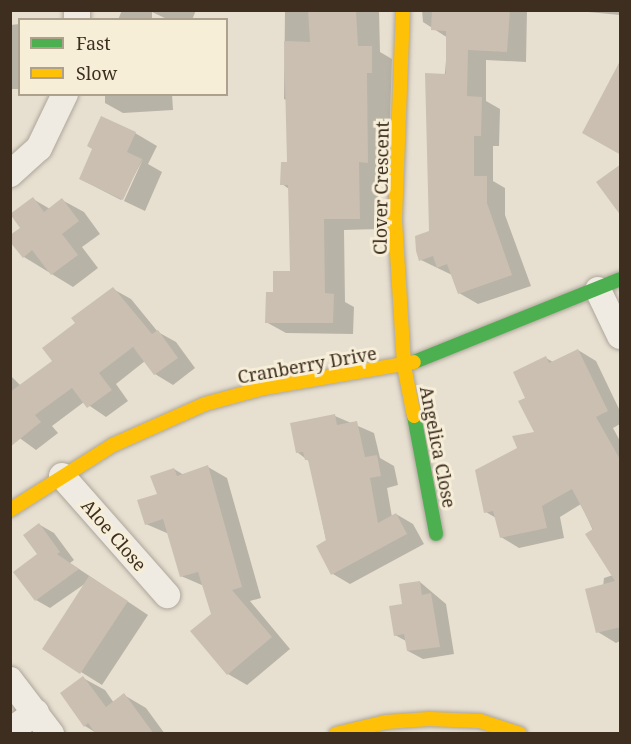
<!DOCTYPE html>
<style>
body{margin:0}
#map{position:relative;width:631px;height:744px;overflow:hidden;background:#e7e0d1;font-family:"Noto Serif",serif}
div>[style]{position:absolute}
[style*='--x']{left:calc(var(--x)*1px);top:calc(var(--y)*1px);width:calc(var(--w)*1px);rotate:calc(var(--a)*1deg)}
.shadow>*{inset:0;background:#0003}
.building>*{inset:0;background:#cbbfb2}
.roads{filter:drop-shadow(0 0 2px #ada599) drop-shadow(0 0 2px #ada599)}
.street>*{height:26px;margin:-13px;padding:0 13px;transform-origin:13px;border-radius:13px;background:#efebe3}
.fast>*{height:14px;margin:-7px;padding:0 7px;transform-origin:7px;border-radius:7px;background:#4caf50}
.slow>*{height:14px;margin:-7px;padding:0 7px;transform-origin:7px;border-radius:7px;background:#ffc107}
span{translate:-50% -50%;white-space:nowrap;text-align:center;line-height:1.15;-webkit-text-stroke:6px #f7eed8;paint-order:stroke}
.street-label{font-size:18px;color:#3d2e20}
.frame{position:absolute;inset:0;border:12px solid #3d2e20;pointer-events:none}
.legend{position:absolute;left:18px;top:18px;width:210px;height:78px;box-sizing:border-box;background:#f7eed8;border:2px solid #ada18e;margin:0;padding:8px 10px;list-style:none;font-size:18px;color:#3d2e20}
.legend li{display:flex;align-items:center;gap:12px;height:30px}
.legend b{width:30px;border:2px solid #ada18e}
</style>
<div id="map">
<div class="shadow">
<div style="clip-path:polygon(122px 10px,196px 10px,192px 20px,169px 20px,152px 12px,152px 20px,118px 20px)"></div>
<div style="clip-path:polygon(285px 10px,379px 10px,380px 52px,392px 59px,388px 173px,378px 173px,379px 229px,344px 230px,345px 302px,354px 307px,353px 334px,286px 333px,266px 322px,274px 294px,291px 273px,289px 189px,282px 184px,289px 164px,288px 101px,284px 99px)"></div>
<div style="clip-path:polygon(422px 10px,527px 10px,526px 62px,486px 60px,486px 101px,500px 109px,499px 146px,493px 146px,493px 181px,505px 188px,505px 215px,531px 286px,478px 304px,459px 293px,452px 275px,421px 260px,431px 232px,448px 38px,423px 22px)"></div>
<div style="clip-path:polygon(620px 10px,620px 15px,567px 10px)"></div>
<div style="clip-path:polygon(20px 24px,20px 89px,10px 89px,10px 25px)"></div>
<div style="clip-path:polygon(105px 94px,172px 94px,173px 110px,123px 113px,105px 103px)"></div>
<div style="clip-path:polygon(135px 133px,157px 146px,148px 164px,162px 172px,145px 211px,124px 201px,143px 159px,121px 200px,80px 179px)"></div>
<div style="clip-path:polygon(33px 199px,50px 209px,62px 200px,84px 212px,100px 234px,82px 247px,98px 268px,73px 287px,24px 257px,22px 228px)"></div>
<div style="clip-path:polygon(113px 289px,131px 299px,158px 332px,176px 342px,195px 368px,173px 385px,155px 374px,145px 361px,116px 384px,128px 401px,106px 417px,84px 402px,52px 426px,58px 433px,36px 450px,10px 431px,10px 375px,21px 386px,54px 361px,77px 323px)"></div>
<div style="clip-path:polygon(578px 350px,596px 361px,620px 411px,620px 424px,613px 428px,620px 441px,620px 641px,616px 643px,598px 632px,604px 578px,613px 575px,581px 504px,560px 517px,564px 538px,519px 548px,501px 537px,496px 518px,486px 512px,518px 448px,536px 434px,527px 398px,546px 358px,553px 362px)"></div>
<div style="clip-path:polygon(335px 416px,374px 433px,380px 458px,394px 466px,398px 485px,387px 488px,392px 517px,396px 514px,413px 524px,424px 544px,350px 584px,333px 574px,310px 462px,297px 452px)"></div>
<div style="clip-path:polygon(208px 467px,227px 478px,261px 598px,250px 601px,290px 649px,247px 685px,228px 674px,204px 586px,181px 576px,169px 534px,146px 524px,174px 469px,184px 475px)"></div>
<div style="clip-path:polygon(40px 525px,54px 533px,74px 560px,70px 563px,148px 615px,102px 685px,44px 649px,86px 583px,50px 608px,36px 600px)"></div>
<div style="clip-path:polygon(420px 582px,446px 604px,454px 654px,423px 659px,408px 651px,406px 641px,395px 635px,404px 605px)"></div>
<div style="clip-path:polygon(83px 678px,105px 690px,114px 703px,124px 695px,146px 708px,165px 734px,98px 734px,85px 726px)"></div>
</div>
<div class="building">
<div style="clip-path:polygon(308px 10px,356px 10px,358px 46px,372px 46px,372px 73px,367px 73px,368px 163px,359px 162px,360px 219px,324px 219px,325px 293px,334px 294px,333px 323px,265px 323px,266px 292px,273px 292px,273px 271px,290px 271px,288px 185px,280px 185px,281px 162px,287px 162px,284px 41px,310px 42px)"></div>
<div style="clip-path:polygon(432px 10px,510px 10px,507px 52px,468px 50px,467px 96px,482px 97px,481px 136px,474px 136px,474px 176px,487px 176px,487px 203px,512px 275px,458px 294px,447px 264px,437px 268px,433px 256px,419px 261px,416px 251px,415px 236px,429px 231px,425px 73px,446px 74px,446px 31px,431px 30px)"></div>
<div style="clip-path:polygon(621px 59px,621px 155px,582px 133px)"></div>
<div style="clip-path:polygon(101px 116px,136px 132px,127px 152px,142px 159px,123px 200px,79px 179px,92px 149px,87px 146px)"></div>
<div style="clip-path:polygon(621px 164px,621px 216px,596px 182px)"></div>
<div style="clip-path:polygon(33px 197px,44px 212px,62px 198px,79px 221px,62px 234px,78px 255px,51px 275px,32px 250px,23px 258px,10px 242px,10px 235px,20px 228px,10px 214px)"></div>
<div style="clip-path:polygon(113px 287px,152px 334px,158px 330px,178px 358px,154px 375px,133px 347px,99px 373px,112px 390px,87px 408px,72px 388px,35px 415px,41px 422px,10px 447px,10px 392px,52px 361px,42px 348px,75px 323px,71px 318px)"></div>
<div style="clip-path:polygon(578px 349px,608px 411px,596px 417px,621px 461px,621px 627px,596px 633px,585px 589px,615px 581px,585px 534px,593px 529px,572px 489px,542px 506px,547px 528px,500px 538px,493px 511px,484px 513px,475px 470px,517px 448px,512px 436px,534px 432px,518px 401px,525px 398px,513px 372px,546px 356px,549px 363px)"></div>
<div style="clip-path:polygon(335px 414px,337px 425px,357px 421px,365px 457px,377px 455px,381px 476px,370px 478px,378px 523px,396px 513px,407px 534px,331px 575px,316px 546px,326px 540px,308px 460px,305px 460px,303px 452px,296px 453px,290px 423px)"></div>
<div style="clip-path:polygon(208px 465px,242px 587px,232px 590px,272px 637px,227px 675px,190px 631px,211px 614px,198px 572px,180px 577px,163px 519px,145px 525px,137px 500px,157px 494px,150px 476px,174px 468px,177px 476px)"></div>
<div style="clip-path:polygon(39px 523px,60px 552px,57px 554px,79px 569px,35px 601px,13px 572px,37px 554px,23px 535px)"></div>
<div style="clip-path:polygon(89px 576px,128px 601px,80px 674px,42px 649px)"></div>
<div style="clip-path:polygon(420px 581px,422px 595px,431px 593px,440px 647px,407px 651px,404px 634px,394px 636px,389px 606px,402px 604px,399px 584px)"></div>
<div style="clip-path:polygon(83px 676px,106px 707px,124px 693px,154px 734px,96px 734px,88px 723px,84px 727px,60px 693px)"></div>
</div>
<div class="roads">
<div class="street">
<div style="--x:77;--y:10;--w:10;--a:90"></div>
<div style="--x:10;--y:174;--w:39;--a:-42"></div>
<div style="--x:39;--y:148;--w:60;--a:-64.3"></div>
<div style="--x:598;--y:290;--w:51;--a:64.4"></div>
<div style="--x:62;--y:476;--w:159;--a:48.6"></div>
<div style="--x:10;--y:680;--w:68;--a:52.8"></div>
<div style="--x:10;--y:731;--w:32;--a:-36"></div>
</div>
<div class="fast">
<div style="--x:414;--y:362;--w:222;--a:-21.9"></div>
<div style="--x:414;--y:416;--w:120;--a:79.4"></div>
</div>
<div class="slow">
<div style="--x:403;--y:10;--w:211;--a:92.2"></div>
<div style="--x:395;--y:221;--w:145;--a:86.4"></div>
<div style="--x:404;--y:366;--w:51;--a:78.7"></div>
<div style="--x:10;--y:510;--w:122;--a:-32.3"></div>
<div style="--x:113;--y:445;--w:101;--a:-24"></div>
<div style="--x:205;--y:404;--w:61;--a:-15.2"></div>
<div style="--x:264;--y:388;--w:152;--a:-9.8"></div>
<div style="--x:336;--y:734;--w:51;--a:-13.5"></div>
<div style="--x:386;--y:722;--w:43;--a:-4"></div>
<div style="--x:429;--y:719;--w:51;--a:2.2"></div>
<div style="--x:480;--y:721;--w:42;--a:18"></div>
</div>
</div>
<div class="street-label">
<span style="left:381px;top:188px;rotate:-89deg">Clover Crescent</span>
<span style="left:307px;top:365px;rotate:-10deg">Cranberry Drive</span>
<span style="left:438px;top:447px;rotate:79deg">Angelica Close</span>
<span style="left:114px;top:535px;rotate:49deg">Aloe Close</span>
</div>
<div class="frame"></div>
<ul class="legend">
<li><b style="height:8px;background:#4caf50"></b>Fast</li>
<li><b style="height:8px;background:#ffc107"></b>Slow</li>
</ul>
</div>
